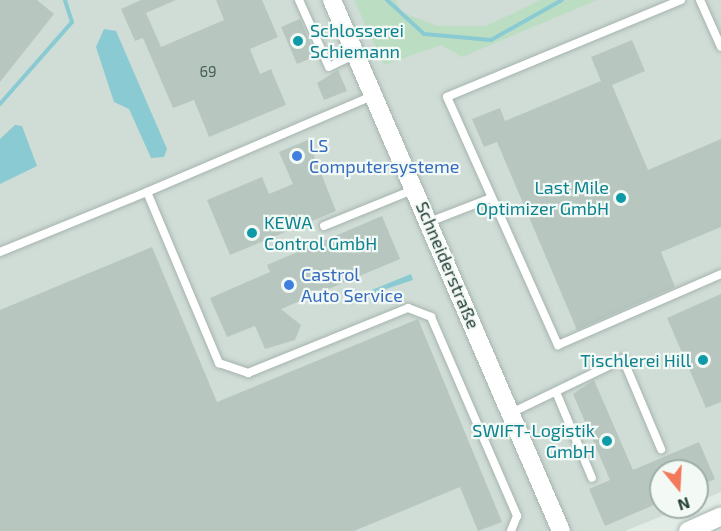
<!DOCTYPE html>
<meta charset="utf-8">
<style>
body{margin:0}
#map{position:relative;width:721px;height:531px;overflow:hidden;background:#e2ece7;font-family:"Exo 2",sans-serif}
div>[style]{position:absolute}
[style*='--x']{left:calc(var(--x)*1px);top:calc(var(--y)*1px);width:calc(var(--w)*1px);rotate:calc(var(--a)*1deg)}
.built>*{inset:0;background:#d0dcd6}
.green>*{inset:0;background:#bbdec3}
.water>*{inset:0;background:#8acad2}
.stream>*{height:4px;margin:-2px;padding:0 2px;transform-origin:2px;border-radius:2px;background:#8acad2}
.building>*{inset:0;background:#b7c7c0}
.roads{filter:drop-shadow(0 0 2px #a5b4ae) drop-shadow(0 0 2px #a5b4ae)}
.service>*{height:8px;margin:-4px;padding:0 4px;transform-origin:4px;border-radius:4px;background:#fff}
.secondary>*{height:18px;margin:-9px;padding:0 9px;transform-origin:9px;border-radius:9px;background:#fff}
.dots>*{width:16px;height:16px;translate:-50% -50%;box-sizing:border-box;border:3px solid #f3f9f5;border-radius:50%}
span{translate:-50% -50%;white-space:nowrap;text-align:center;line-height:1.15;-webkit-text-stroke:4.5px #f3f9f5;paint-order:stroke}
.number-label{font-size:15px;color:#476058}
.number-label span{-webkit-text-stroke-width:0}
.culture-label{font-size:18px;color:#0d838f}
.left{translate:0 -50%;text-align:left}
.right{translate:-100% -50%;text-align:right}
.shop-label{font-size:18px;color:#366cbe}
.street-label{font-size:18px;color:#223d35}
.north{position:absolute;left:649px;top:459px;width:60px;height:60px;box-sizing:border-box;background:#f3f9f5;border:2px solid #9faea8;border-radius:50%;rotate:162deg;font-size:16px;font-weight:700;line-height:24px;text-align:center;color:#223d35}
.north::after{content:'';display:block;margin:auto;width:21px;height:27px;background:#f3795a;clip-path:polygon(50% 0,100% 100%,50% 72%,0 100%)}
</style>
<div id="map">
<div class="built">
<div style="clip-path:polygon(0 0,721px 0,721px 492px,697px 502px,697px 471px,661px 471px,661px 507px,684px 507px,625px 531px,0 531px)"></div>
</div>
<div class="green">
<div style="clip-path:polygon(354px 0,396px 0,401px 12px,437px 26px,486px 26px,540px 0,597px 0,462px 57px,441px 45px,384px 65px)"></div>
</div>
<div class="water">
<div style="clip-path:polygon(104px 29px,116px 31px,167px 149px,164px 157px,151px 158px,129px 109px,114px 102px,96px 47px)"></div>
<div style="clip-path:polygon(15px 125px,22px 126px,37px 166px,0 184px,0 139px)"></div>
<div style="clip-path:polygon(411px 274px,413px 280px,365px 296px,367px 292px)"></div>
</div>
<div class="stream">
<div style="--x:387;--y:0;--w:50;--a:42.6"></div>
<div style="--x:424;--y:34;--w:67;--a:5.1"></div>
<div style="--x:491;--y:40;--w:81;--a:-29.4"></div>
<div style="--x:0;--y:104;--w:109;--a:-48.7"></div>
<div style="--x:72;--y:22;--w:23;--a:-108"></div>
</div>
<div class="building">
<div style="clip-path:polygon(0 0,37px 0,54px 14px,0 82px)"></div>
<div style="clip-path:polygon(141px 0,176px 0,146px 13px,161px 47px,224px 20px,216px 0,262px 0,278px 37px,250px 49px,260px 74px,271px 69px,286px 105px,209px 137px,194px 100px,173px 108px,143px 38px,135px 41px,121px 9px)"></div>
<div style="clip-path:polygon(300px 19px,316px 56px,297px 64px,281px 27px)"></div>
<div style="clip-path:polygon(632px 40px,645px 71px,612px 85px,648px 170px,721px 139px,721px 227px,661px 252px,675px 287px,577px 330px,497px 142px,484px 147px,472px 119px,500px 108px,505px 121px,601px 81px,591px 57px)"></div>
<div style="clip-path:polygon(338px 70px,347px 91px,324px 100px,317px 83px)"></div>
<div style="clip-path:polygon(308px 140px,336px 211px,230px 255px,207px 200px,262px 177px,269px 194px,293px 184px,279px 152px)"></div>
<div style="clip-path:polygon(382px 216px,400px 259px,281px 309px,301px 325px,295px 340px,265px 349px,255px 326px,227px 337px,210px 298px,270px 272px,267px 265px)"></div>
<div style="clip-path:polygon(152px 247px,217px 402px,418px 319px,502px 522px,478px 531px,460px 487px,354px 531px,0 531px,0 310px)"></div>
<div style="clip-path:polygon(721px 294px,721px 402px,706px 408px,667px 318px)"></div>
<div style="clip-path:polygon(594px 380px,633px 470px,699px 442px,715px 479px,697px 487px,697px 471px,661px 471px,661px 502px,605px 526px,589px 489px,610px 480px,573px 394px)"></div>
</div>
<div class="roads">
<div class="service">
<div style="--x:299;--y:0;--w:73;--a:65.9"></div>
<div style="--x:329;--y:67;--w:30;--a:-26"></div>
<div style="--x:681;--y:0;--w:253;--a:157.5"></div>
<div style="--x:447;--y:97;--w:272;--a:65.9"></div>
<div style="--x:558;--y:345;--w:178;--a:-23.5"></div>
<div style="--x:700;--y:0;--w:51;--a:65.9"></div>
<div style="--x:147;--y:192;--w:247;--a:-23.1"></div>
<div style="--x:429;--y:222;--w:66;--a:-21.2"></div>
<div style="--x:324;--y:226;--w:98;--a:-22.1"></div>
<div style="--x:0;--y:252;--w:159;--a:-22.2"></div>
<div style="--x:147;--y:192;--w:186;--a:67.2"></div>
<div style="--x:219;--y:363;--w:31;--a:19"></div>
<div style="--x:248;--y:373;--w:173;--a:-22.1"></div>
<div style="--x:408;--y:308;--w:25;--a:21"></div>
<div style="--x:431;--y:317;--w:217;--a:66.6"></div>
<div style="--x:517;--y:516;--w:16;--a:112"></div>
<div style="--x:556;--y:392;--w:93;--a:67.3"></div>
<div style="--x:511;--y:413;--w:124;--a:-25.7"></div>
<div style="--x:623;--y:359;--w:98;--a:67.1"></div>
</div>
<div class="secondary">
<div style="--x:332;--y:0;--w:578;--a:66.67"></div>
<div style="--x:688;--y:531;--w:36;--a:-24"></div>
</div>
</div>
<div class="dots">
<div style="left:298px;top:41px;background:#0f9aa8"></div>
<div style="left:297px;top:156px;background:#3f7fe0"></div>
<div style="left:621px;top:198px;background:#0f9aa8"></div>
<div style="left:252px;top:233px;background:#0f9aa8"></div>
<div style="left:289px;top:285px;background:#3f7fe0"></div>
<div style="left:703px;top:360px;background:#0f9aa8"></div>
<div style="left:607px;top:441px;background:#0f9aa8"></div>
</div>
<div class="number-label">
<span style="left:208px;top:72px">69</span>
</div>
<div class="culture-label">
<span class="left" style="left:310px;top:41px">Schlosserei<br>Schiemann</span>
<span class="right" style="left:609px;top:198px">Last Mile<br>Optimizer GmbH</span>
<span class="left" style="left:264px;top:233px">KEWA<br>Control GmbH</span>
<span class="right" style="left:691px;top:360px">Tischlerei Hill</span>
<span class="right" style="left:595px;top:441px">SWIFT-Logistik<br>GmbH</span>
</div>
<div class="shop-label">
<span class="left" style="left:309px;top:156px">LS<br>Computersysteme</span>
<span class="left" style="left:301px;top:285px">Castrol<br>Auto Service</span>
</div>
<div class="street-label">
<span style="left:448px;top:265px;rotate:67deg">Schneiderstraße</span>
</div>
<div class="north">N</div>
</div>
